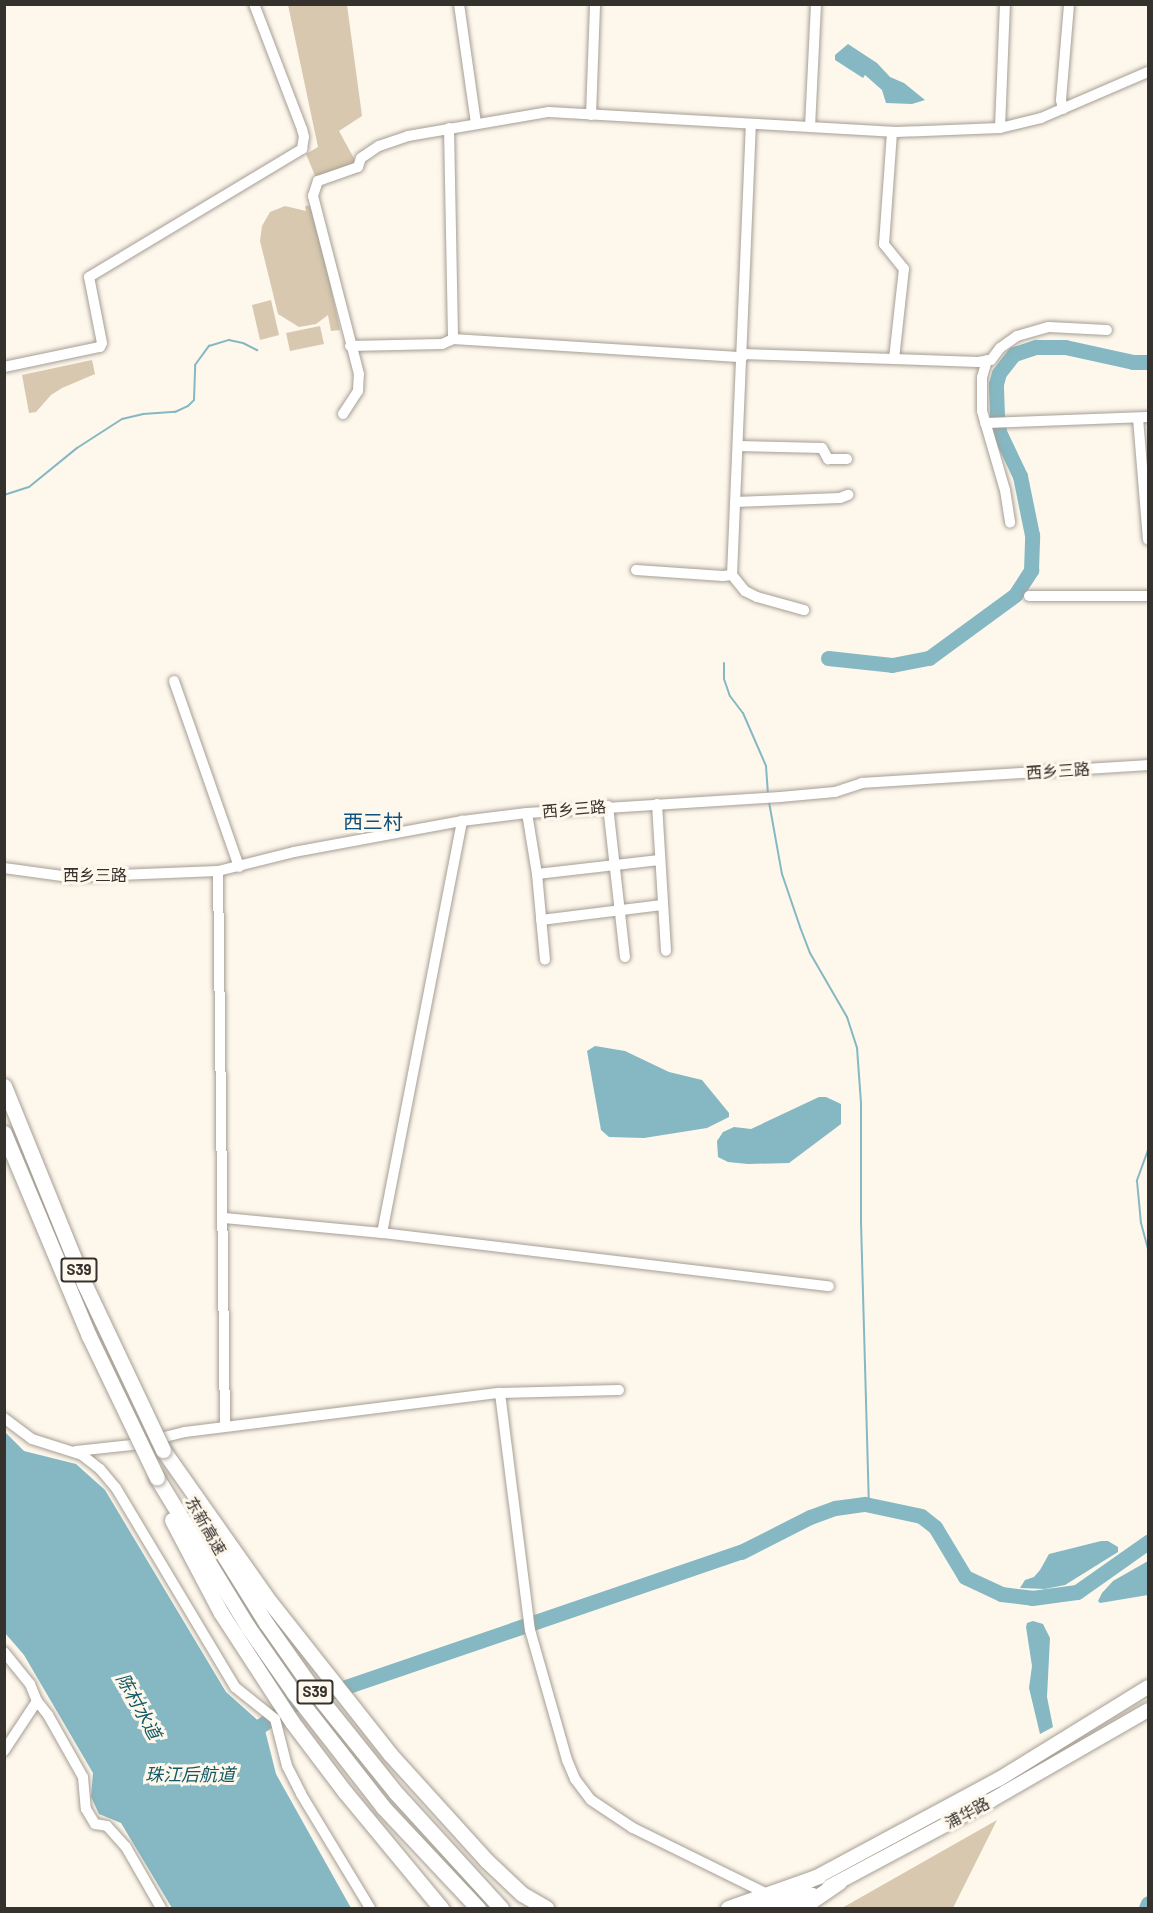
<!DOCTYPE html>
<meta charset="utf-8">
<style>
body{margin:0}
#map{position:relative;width:1153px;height:1913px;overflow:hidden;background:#fef7ec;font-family:Barlow,"Noto Sans SC",sans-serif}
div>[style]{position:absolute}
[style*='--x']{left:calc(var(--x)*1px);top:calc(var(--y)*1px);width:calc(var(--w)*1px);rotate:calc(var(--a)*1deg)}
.green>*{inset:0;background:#d7c8af}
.water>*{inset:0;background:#85b8c3}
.stream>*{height:2px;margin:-1px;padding:0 1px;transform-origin:1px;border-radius:1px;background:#85b8c3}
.river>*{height:15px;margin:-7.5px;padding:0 7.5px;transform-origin:7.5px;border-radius:7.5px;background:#85b8c3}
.roads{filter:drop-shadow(0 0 2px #a59e94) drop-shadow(0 0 2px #a59e94)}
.minor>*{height:10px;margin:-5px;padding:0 5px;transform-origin:5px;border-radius:5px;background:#fff}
.major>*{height:14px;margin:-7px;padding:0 7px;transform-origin:7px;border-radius:7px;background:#fff}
.highway>*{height:15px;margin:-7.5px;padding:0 7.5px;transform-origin:7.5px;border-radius:7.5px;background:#fff}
.bridges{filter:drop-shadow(0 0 2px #a59e94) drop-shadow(0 0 2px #a59e94)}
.highway-bridge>*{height:15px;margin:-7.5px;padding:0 7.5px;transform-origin:7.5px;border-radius:7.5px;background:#fff}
span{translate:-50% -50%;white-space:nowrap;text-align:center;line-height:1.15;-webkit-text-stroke:6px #fef7ec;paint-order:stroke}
.shield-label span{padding:2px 4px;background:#fef7ec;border:2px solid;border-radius:4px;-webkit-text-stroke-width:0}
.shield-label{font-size:15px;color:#35322e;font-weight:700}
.street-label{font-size:16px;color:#35322e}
.water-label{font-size:18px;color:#125965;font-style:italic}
.quarter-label{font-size:20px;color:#0c507f}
.frame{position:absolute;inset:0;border:6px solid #35322e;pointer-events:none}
</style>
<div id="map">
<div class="green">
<div style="clip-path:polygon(288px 5px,347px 5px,362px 116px,339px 131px,357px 164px,316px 178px,306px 154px,318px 147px)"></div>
<div style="clip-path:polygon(313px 205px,340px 330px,331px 331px,328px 315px,316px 324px,299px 327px,278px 314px,260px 241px,262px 226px,270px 212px,285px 206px,306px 211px,305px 206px)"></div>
<div style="clip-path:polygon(271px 300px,279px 335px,260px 340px,252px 305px)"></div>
<div style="clip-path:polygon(320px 326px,324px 344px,290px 351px,286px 333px)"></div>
<div style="clip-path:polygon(92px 360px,95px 374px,62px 388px,51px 395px,36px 412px,29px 413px,22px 375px)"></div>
<div style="clip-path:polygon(997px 1820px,953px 1908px,842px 1908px)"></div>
</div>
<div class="water">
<div style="clip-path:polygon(848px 44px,877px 63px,890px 77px,904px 83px,925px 100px,912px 104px,886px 103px,882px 90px,865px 75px,863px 78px,835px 60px,835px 55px)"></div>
<div style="clip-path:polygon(595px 1046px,625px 1051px,669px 1072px,702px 1080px,729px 1113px,729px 1117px,707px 1128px,644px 1138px,609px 1137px,601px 1130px,587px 1051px)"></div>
<div style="clip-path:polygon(819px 1097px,826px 1097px,841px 1104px,841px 1124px,789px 1163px,748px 1164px,728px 1162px,718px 1157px,717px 1141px,723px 1132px,734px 1127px,751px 1129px)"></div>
<div style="clip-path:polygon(5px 1432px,24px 1451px,76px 1464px,105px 1490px,226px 1692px,264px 1726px,276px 1774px,351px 1908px,172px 1908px,121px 1823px,99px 1814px,91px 1797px,93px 1773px,24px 1655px,5px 1633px)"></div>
<div style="clip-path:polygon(1101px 1541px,1108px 1541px,1118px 1547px,1118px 1552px,1065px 1585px,1045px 1589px,1020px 1588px,1025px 1580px,1034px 1577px,1040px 1570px,1049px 1554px)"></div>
<div style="clip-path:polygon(1148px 1561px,1148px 1595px,1100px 1603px,1098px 1601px,1102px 1593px,1113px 1581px)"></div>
<div style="clip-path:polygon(1033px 1621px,1043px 1624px,1050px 1638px,1047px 1697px,1053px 1727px,1040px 1734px,1029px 1688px,1032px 1666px,1026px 1627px,1027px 1623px)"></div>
</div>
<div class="stream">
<div style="--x:4;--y:495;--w:26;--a:-18"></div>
<div style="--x:29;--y:487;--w:62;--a:-39.1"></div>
<div style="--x:77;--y:448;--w:54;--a:-32.8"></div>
<div style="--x:122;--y:419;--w:22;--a:-13"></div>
<div style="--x:143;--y:414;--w:32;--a:-4"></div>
<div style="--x:175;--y:412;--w:14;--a:-25"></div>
<div style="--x:188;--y:406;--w:8;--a:-45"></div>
<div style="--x:194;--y:400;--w:35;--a:-88"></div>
<div style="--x:195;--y:365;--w:24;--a:-54"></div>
<div style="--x:209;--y:346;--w:21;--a:-17"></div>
<div style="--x:229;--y:340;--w:14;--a:12"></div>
<div style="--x:243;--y:343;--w:16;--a:27"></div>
<div style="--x:724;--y:663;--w:16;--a:90"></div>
<div style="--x:724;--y:679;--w:18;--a:71"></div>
<div style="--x:730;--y:696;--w:21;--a:53"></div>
<div style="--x:743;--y:713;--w:58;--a:66.5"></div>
<div style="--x:766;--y:766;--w:28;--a:86"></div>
<div style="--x:769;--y:802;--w:73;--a:79.8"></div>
<div style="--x:782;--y:874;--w:56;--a:71.2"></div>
<div style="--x:800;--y:927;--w:28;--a:69"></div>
<div style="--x:810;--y:953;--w:74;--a:60"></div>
<div style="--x:847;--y:1017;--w:33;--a:72"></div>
<div style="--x:857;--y:1048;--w:55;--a:85.8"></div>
<div style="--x:861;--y:1103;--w:119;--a:90"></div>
<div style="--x:861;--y:1222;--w:282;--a:88.4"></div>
<div style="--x:1148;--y:1150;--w:33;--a:110"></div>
<div style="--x:1137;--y:1181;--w:42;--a:84.6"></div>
<div style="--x:1141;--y:1223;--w:28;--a:75"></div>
</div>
<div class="river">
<div style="--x:828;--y:658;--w:64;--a:6.2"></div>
<div style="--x:892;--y:665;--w:38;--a:-11"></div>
<div style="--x:929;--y:658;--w:107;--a:-36.2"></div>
<div style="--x:1015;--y:595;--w:30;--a:-57"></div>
<div style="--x:1031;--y:570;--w:35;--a:-88"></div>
<div style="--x:1032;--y:535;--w:60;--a:-101.5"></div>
<div style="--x:1020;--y:476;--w:49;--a:-115.5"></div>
<div style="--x:999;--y:432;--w:16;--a:-97"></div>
<div style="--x:997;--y:416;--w:32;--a:-92"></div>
<div style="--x:996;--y:384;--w:11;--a:-75"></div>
<div style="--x:999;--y:373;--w:24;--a:-52"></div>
<div style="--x:1014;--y:354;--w:23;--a:-18"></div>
<div style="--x:1036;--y:347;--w:29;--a:0"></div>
<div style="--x:1065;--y:347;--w:70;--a:12.4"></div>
<div style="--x:1133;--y:362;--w:15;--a:0"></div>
<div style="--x:246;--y:1736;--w:50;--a:-35.3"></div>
<div style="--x:287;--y:1707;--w:480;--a:-18.9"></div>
<div style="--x:741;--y:1552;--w:77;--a:-26.9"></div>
<div style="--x:810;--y:1517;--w:27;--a:-20"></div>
<div style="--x:835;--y:1508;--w:30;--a:-8"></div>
<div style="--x:865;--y:1504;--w:57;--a:12.1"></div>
<div style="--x:921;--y:1516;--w:18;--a:38"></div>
<div style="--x:935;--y:1527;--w:58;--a:59"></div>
<div style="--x:965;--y:1577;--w:40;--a:25"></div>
<div style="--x:1001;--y:1594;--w:31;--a:7"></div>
<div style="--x:1032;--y:1598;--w:45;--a:-7.6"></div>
<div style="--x:1077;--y:1592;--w:87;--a:-35.2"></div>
<div style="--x:1146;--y:1908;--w:5;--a:-68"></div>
</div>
<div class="roads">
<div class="minor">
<div style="--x:459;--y:4;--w:120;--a:81.9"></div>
<div style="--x:1063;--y:109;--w:9;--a:-103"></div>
<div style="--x:1061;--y:100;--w:96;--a:-85.2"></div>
<div style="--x:591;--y:115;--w:111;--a:-87.9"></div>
<div style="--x:810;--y:127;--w:123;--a:-87.2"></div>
<div style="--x:449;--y:128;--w:211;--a:88.9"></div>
<div style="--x:1000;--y:128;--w:124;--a:-87.7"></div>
<div style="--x:350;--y:346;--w:92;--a:-1.2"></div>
<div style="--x:442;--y:344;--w:12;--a:-24"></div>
<div style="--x:453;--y:339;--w:290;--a:3.6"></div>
<div style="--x:742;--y:354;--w:152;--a:1.9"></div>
<div style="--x:894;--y:359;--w:91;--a:-83.7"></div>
<div style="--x:904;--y:269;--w:32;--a:-129"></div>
<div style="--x:884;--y:244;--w:112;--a:-85.9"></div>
<div style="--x:894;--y:359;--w:84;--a:2"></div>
<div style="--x:978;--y:362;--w:13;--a:-9"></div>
<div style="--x:991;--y:360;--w:15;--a:-53"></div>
<div style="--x:1000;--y:348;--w:21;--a:-35"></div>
<div style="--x:1017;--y:336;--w:33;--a:-16"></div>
<div style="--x:1049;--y:327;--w:58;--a:3"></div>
<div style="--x:987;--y:360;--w:18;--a:106"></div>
<div style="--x:982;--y:377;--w:34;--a:90"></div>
<div style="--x:982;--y:411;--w:82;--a:73.8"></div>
<div style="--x:1005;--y:490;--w:33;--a:81"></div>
<div style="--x:4;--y:367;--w:98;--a:-11.8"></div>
<div style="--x:100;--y:347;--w:4;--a:-63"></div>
<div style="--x:102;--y:343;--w:67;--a:-101.1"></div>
<div style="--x:89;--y:277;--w:249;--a:-31"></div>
<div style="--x:302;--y:149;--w:12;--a:-81"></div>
<div style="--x:304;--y:137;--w:8;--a:-104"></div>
<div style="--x:302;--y:129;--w:134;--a:-111"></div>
<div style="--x:343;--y:414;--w:27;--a:-57"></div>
<div style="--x:358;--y:391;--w:17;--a:-87"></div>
<div style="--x:359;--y:374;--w:184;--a:-104.5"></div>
<div style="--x:313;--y:196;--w:16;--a:-72"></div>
<div style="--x:318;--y:181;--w:42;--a:-19.3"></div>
<div style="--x:358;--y:167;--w:9;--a:-72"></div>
<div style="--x:361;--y:158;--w:22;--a:-34"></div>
<div style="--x:379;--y:146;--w:31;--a:-19"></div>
<div style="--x:408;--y:136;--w:143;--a:-9.7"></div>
<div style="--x:549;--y:112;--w:348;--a:3.3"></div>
<div style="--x:896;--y:132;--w:104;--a:-2.2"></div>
<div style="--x:1000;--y:128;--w:42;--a:-13.7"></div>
<div style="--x:1041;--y:118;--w:116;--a:-23.3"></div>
<div style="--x:1138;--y:418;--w:122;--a:85.3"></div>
<div style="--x:985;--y:423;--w:163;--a:-2.1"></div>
<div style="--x:738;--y:446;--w:84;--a:1.4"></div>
<div style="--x:822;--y:448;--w:13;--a:61"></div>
<div style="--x:828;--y:459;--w:19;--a:0"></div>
<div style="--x:735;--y:502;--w:105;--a:-2.2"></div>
<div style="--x:840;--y:498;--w:9;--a:-21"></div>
<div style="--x:636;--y:570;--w:87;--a:3.9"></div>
<div style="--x:723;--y:576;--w:9;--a:-6"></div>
<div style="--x:732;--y:575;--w:450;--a:-87.6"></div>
<div style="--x:732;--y:575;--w:21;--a:51"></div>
<div style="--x:745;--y:591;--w:13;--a:27"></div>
<div style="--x:757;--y:597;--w:49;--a:15.5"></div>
<div style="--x:1029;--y:596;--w:119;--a:0"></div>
<div style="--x:174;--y:681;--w:197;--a:70.7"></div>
<div style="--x:657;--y:804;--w:147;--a:86.5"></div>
<div style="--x:608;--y:806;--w:152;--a:83.6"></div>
<div style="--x:527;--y:813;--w:62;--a:80.7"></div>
<div style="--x:537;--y:874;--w:86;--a:84.7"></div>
<div style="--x:4;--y:868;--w:66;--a:7.9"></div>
<div style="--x:69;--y:877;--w:149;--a:-2.3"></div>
<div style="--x:218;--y:871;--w:78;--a:-14"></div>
<div style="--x:294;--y:852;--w:171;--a:-10.5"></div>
<div style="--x:462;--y:821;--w:65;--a:-7"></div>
<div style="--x:527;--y:813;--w:254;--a:-3.6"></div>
<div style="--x:780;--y:797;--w:55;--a:-5.2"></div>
<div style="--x:835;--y:792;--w:28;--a:-18"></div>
<div style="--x:862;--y:783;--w:287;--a:-3.6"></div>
<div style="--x:218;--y:871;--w:555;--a:89.28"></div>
<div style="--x:537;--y:874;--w:123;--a:-6.5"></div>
<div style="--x:541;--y:920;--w:122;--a:-7.1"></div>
<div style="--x:224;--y:1218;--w:159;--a:5.4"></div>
<div style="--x:382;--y:1233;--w:450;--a:6.8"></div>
<div style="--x:382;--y:1233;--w:420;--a:-79"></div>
<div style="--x:500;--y:1393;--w:239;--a:82.8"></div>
<div style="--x:530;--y:1630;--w:135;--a:74.1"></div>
<div style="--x:567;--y:1760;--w:21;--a:67"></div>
<div style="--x:575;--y:1779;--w:26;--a:53"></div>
<div style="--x:591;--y:1800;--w:50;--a:33.7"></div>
<div style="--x:633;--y:1828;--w:152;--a:26.2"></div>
<div style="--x:4;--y:1418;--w:35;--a:37"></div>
<div style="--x:32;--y:1439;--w:52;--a:17.7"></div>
<div style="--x:82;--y:1455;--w:23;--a:38"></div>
<div style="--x:100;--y:1469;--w:25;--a:50"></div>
<div style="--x:116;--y:1488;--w:232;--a:59.1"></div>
<div style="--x:235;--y:1687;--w:51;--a:38.7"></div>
<div style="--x:275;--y:1719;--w:49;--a:75.7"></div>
<div style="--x:287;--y:1766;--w:31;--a:63"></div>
<div style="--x:301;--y:1794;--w:133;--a:58.8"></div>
<div style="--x:76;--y:1451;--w:56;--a:-6.1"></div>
<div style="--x:132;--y:1445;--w:55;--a:-13.8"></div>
<div style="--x:185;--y:1432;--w:317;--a:-7.1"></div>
<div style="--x:500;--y:1393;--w:119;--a:-1.4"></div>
<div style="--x:4;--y:1652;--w:41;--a:50.9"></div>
<div style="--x:30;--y:1684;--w:18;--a:68"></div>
<div style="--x:37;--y:1701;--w:18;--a:52"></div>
<div style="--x:48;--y:1715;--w:71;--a:60.6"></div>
<div style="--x:83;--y:1777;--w:32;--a:85"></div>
<div style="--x:86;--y:1809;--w:17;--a:59"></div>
<div style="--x:95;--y:1824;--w:12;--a:9"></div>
<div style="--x:107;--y:1826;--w:28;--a:48"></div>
<div style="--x:126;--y:1847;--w:70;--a:60.2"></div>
<div style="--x:4;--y:1751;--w:60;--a:-56.6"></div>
</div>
<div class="major">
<div style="--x:829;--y:1887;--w:183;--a:-28.1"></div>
<div style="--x:990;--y:1801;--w:182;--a:-29.9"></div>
<div style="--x:759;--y:1908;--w:272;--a:-28.3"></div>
<div style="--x:999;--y:1779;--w:175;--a:-31.7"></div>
<div style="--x:781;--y:1908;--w:34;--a:-23"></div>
</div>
<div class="highway">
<div style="--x:163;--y:1450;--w:186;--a:54.9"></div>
<div style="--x:270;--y:1602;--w:194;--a:51.7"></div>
<div style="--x:390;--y:1754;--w:144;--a:47.8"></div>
<div style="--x:487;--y:1861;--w:48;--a:43.3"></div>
<div style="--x:522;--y:1894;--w:28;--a:30"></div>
<div style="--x:157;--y:1478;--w:175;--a:58.6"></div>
<div style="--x:248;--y:1627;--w:80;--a:55.1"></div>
<div style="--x:294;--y:1693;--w:145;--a:52"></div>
<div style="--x:383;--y:1807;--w:139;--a:46.8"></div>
<div style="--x:172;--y:1520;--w:105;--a:62.2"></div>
<div style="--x:221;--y:1613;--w:130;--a:56.9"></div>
<div style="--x:292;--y:1722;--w:88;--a:52.9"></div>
<div style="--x:345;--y:1792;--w:151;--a:50.4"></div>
<div style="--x:208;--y:1530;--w:110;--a:58.1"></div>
<div style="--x:266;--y:1623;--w:83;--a:54.8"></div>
<div style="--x:314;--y:1691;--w:131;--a:51.2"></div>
<div style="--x:396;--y:1793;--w:156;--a:47.6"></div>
<div style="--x:728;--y:1908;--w:96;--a:-19.4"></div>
<div style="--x:801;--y:1908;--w:46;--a:-34.4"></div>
</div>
</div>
<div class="bridges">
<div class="highway-bridge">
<div style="--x:4;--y:1086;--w:213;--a:67.9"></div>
<div style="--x:84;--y:1283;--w:185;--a:64.7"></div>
<div style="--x:4;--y:1133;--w:220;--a:67.3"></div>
<div style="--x:89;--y:1336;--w:157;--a:64.4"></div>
</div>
</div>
<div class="shield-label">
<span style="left:79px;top:1270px">S39</span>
<span style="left:315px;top:1692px">S39</span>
</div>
<div class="street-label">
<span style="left:1058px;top:771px;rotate:-4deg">西乡三路</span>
<span style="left:574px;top:809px;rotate:-5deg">西乡三路</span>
<span style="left:95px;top:875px">西乡三路</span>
<span style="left:206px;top:1526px;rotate:60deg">东新高速</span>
<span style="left:967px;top:1813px;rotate:-28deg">浦华路</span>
</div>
<div class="water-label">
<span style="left:139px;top:1706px;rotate:61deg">陈村水道</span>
<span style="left:190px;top:1774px">珠江后航道</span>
</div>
<div class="quarter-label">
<span style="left:373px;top:821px">西三村</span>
</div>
<div class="frame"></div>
</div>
